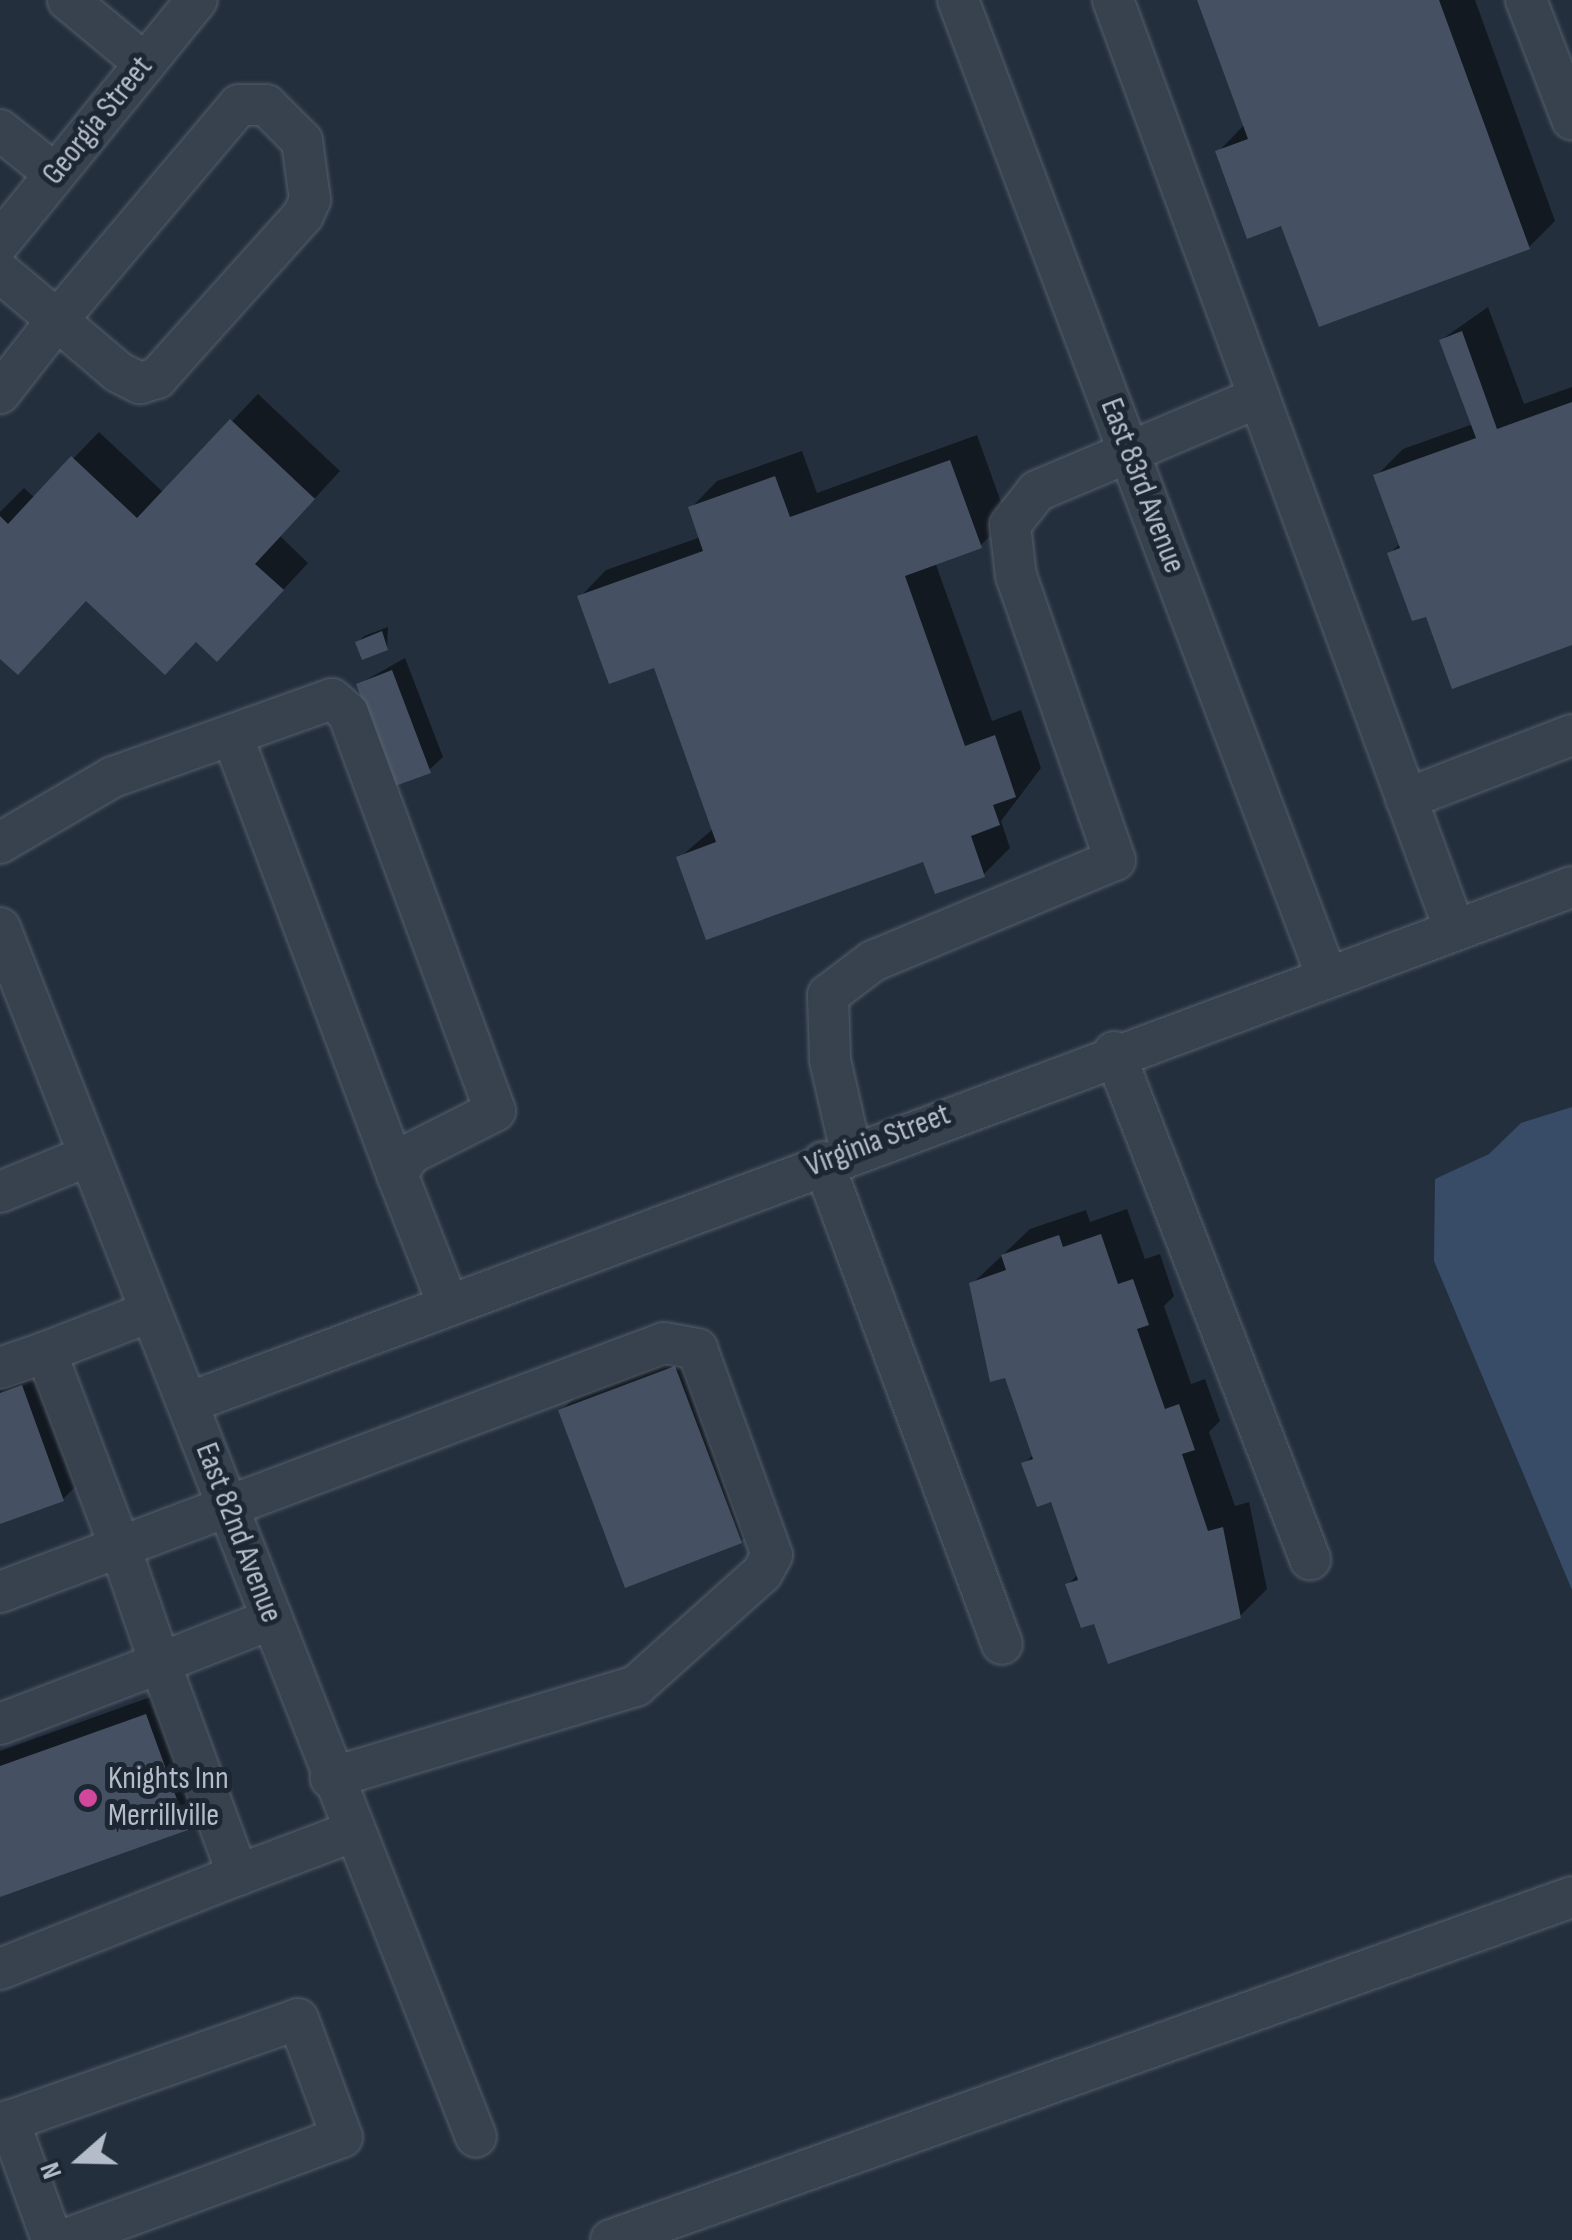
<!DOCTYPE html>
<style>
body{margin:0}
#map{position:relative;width:1572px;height:2240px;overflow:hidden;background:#242f3e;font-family:"Sofia Sans Condensed",sans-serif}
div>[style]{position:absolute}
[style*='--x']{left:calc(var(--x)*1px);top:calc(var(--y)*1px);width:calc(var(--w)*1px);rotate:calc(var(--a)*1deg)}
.water>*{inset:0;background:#394c67}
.shadow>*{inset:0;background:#0007}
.building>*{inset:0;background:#455162}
.roads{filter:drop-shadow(0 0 2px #565f6c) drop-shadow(0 0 2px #565f6c)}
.minor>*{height:40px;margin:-20px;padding:0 20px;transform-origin:20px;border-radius:20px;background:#38414e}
.dots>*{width:28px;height:28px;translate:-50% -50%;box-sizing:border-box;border:5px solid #1d2633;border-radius:50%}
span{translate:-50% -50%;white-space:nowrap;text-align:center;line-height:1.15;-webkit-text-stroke:10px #1d2633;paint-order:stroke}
.street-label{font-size:32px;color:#b4bcc9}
.poi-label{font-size:32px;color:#b4bcc9}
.left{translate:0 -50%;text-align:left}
.north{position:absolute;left:30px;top:2110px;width:100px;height:100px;-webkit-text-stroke:8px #1d2633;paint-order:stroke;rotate:250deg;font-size:28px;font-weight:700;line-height:40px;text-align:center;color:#b4bcc9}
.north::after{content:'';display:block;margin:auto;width:35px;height:45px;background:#b4bcc9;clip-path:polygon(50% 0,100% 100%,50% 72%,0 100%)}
</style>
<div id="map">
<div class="water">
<div style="clip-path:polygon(1572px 1107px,1572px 1590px,1434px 1261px,1435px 1179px,1489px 1154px,1521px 1123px)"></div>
</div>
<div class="shadow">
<div style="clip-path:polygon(1200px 0,1475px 0,1555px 221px,1529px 247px,1283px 223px,1218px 152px,1245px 124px)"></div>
<div style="clip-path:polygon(1488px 307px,1524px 404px,1572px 387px,1572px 642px,1427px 613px,1389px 554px,1401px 543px,1376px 476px,1403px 449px,1473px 424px,1441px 340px)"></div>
<div style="clip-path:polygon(258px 394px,340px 471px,280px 536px,308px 563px,244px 632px,196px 640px,87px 599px,0 655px,0 512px,24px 488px,35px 498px,99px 432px,164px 493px)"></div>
<div style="clip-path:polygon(977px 435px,1007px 519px,980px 546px,935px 562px,992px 721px,1021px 710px,1041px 768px,1001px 821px,1010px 848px,984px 874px,924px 859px,679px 858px,714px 828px,656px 665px,580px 597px,606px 570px,701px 537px,691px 508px,717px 481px,802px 451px,817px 493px)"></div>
<div style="clip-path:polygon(388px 627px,387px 648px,358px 642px,364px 636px)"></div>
<div style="clip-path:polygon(405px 658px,443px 757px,429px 770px,359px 684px)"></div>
<div style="clip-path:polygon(1127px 1209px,1145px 1259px,1160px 1254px,1174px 1296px,1164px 1306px,1191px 1384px,1205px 1379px,1220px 1421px,1209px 1432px,1235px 1506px,1249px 1502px,1267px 1589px,1240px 1616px,1096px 1621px,1068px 1585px,1078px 1574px,1052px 1499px,1024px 1464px,1034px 1454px,972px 1284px,1030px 1229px,1086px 1210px,1090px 1222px)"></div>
<div style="clip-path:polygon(702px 1341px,767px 1515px,741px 1541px,561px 1411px,587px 1385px)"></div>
<div style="clip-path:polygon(49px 1360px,89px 1473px,63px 1499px,0 1521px,0 1378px)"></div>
<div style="clip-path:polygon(173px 1689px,213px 1801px,187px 1828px,0 1895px,0 1751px)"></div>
</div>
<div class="building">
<div style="clip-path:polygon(1197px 0,1439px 0,1530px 249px,1319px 327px,1281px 226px,1247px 239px,1215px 151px,1248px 139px)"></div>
<div style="clip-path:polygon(1462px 331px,1497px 429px,1572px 402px,1572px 645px,1452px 689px,1426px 617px,1412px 621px,1387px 553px,1400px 548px,1373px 475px,1476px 438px,1439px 340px)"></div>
<div style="clip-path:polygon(230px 419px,315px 499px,255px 564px,284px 590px,217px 662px,196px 642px,165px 675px,86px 601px,18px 675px,0 659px,0 516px,8px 524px,71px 456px,137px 518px)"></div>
<div style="clip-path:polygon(950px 460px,982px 548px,905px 576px,965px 746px,995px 735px,1016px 797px,993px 805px,1000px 825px,971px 836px,985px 877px,935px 894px,923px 862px,706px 940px,676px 857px,716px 842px,654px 668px,609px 684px,577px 596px,703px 551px,688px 507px,775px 476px,790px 517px)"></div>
<div style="clip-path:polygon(382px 631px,388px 650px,362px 660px,355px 642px)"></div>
<div style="clip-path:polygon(392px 670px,431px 773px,395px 786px,356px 684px)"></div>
<div style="clip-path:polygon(1101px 1234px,1118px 1284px,1133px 1279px,1149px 1325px,1137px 1329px,1165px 1409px,1179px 1404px,1195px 1450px,1182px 1454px,1208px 1531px,1223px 1527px,1241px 1618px,1108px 1664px,1094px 1624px,1081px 1628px,1065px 1584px,1078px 1580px,1051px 1502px,1037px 1507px,1021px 1463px,1033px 1459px,1005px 1378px,990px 1382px,969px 1283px,1006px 1270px,1001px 1255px,1059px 1235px,1063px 1247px)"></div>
<div style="clip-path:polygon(675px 1366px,742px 1543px,625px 1588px,558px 1410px)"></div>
<div style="clip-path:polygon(22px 1385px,64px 1501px,0 1524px,0 1393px)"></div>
<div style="clip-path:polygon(146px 1714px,188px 1830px,0 1897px,0 1766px)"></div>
</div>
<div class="roads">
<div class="minor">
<div style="--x:68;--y:0;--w:100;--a:39.7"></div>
<div style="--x:958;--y:0;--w:1039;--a:69.31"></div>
<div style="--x:1113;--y:0;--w:989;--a:69.82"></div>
<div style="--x:1526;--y:0;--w:128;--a:68.9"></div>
<div style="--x:0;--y:130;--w:70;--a:38.7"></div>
<div style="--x:0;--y:242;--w:312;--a:-50.9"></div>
<div style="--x:0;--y:272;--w:75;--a:40.1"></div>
<div style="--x:57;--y:320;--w:80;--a:40.4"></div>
<div style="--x:118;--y:372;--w:25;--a:27"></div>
<div style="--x:140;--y:383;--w:18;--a:-16"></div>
<div style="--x:157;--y:378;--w:219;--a:-48.1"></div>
<div style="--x:303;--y:215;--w:17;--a:-65"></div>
<div style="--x:310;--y:200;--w:60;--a:-97.7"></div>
<div style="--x:302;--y:141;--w:51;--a:-135"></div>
<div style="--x:266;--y:105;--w:27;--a:180"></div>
<div style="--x:239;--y:105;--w:282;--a:130.2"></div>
<div style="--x:57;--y:320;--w:93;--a:128"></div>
<div style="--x:232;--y:735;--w:469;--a:69.4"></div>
<div style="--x:1406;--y:799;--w:178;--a:-21.1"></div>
<div style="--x:0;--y:843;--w:131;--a:-30.3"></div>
<div style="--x:113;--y:777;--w:232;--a:-19.6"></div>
<div style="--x:332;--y:699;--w:21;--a:41"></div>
<div style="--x:348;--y:713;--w:424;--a:69.7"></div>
<div style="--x:495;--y:1111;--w:95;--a:153.2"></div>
<div style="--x:410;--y:1154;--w:24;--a:123"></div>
<div style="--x:397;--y:1174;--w:140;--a:68.6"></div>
<div style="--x:0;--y:928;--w:1299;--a:68.51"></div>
<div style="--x:1114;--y:1052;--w:544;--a:68.86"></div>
<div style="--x:851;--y:1152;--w:94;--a:-102.9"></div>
<div style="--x:830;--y:1060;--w:65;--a:-91.8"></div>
<div style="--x:828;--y:995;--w:56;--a:-37.1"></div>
<div style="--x:873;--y:961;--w:262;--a:-22.7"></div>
<div style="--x:1115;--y:860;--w:301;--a:-109.2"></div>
<div style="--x:1016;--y:576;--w:51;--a:-96.7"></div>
<div style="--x:1010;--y:525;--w:43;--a:-51.5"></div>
<div style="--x:1037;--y:491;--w:241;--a:-22.9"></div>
<div style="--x:823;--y:1162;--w:514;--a:69.63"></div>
<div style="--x:0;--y:1192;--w:95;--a:-22.2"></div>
<div style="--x:149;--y:1312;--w:110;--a:158.8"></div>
<div style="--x:46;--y:1352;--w:209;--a:69.2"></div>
<div style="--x:120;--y:1547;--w:581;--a:-20.56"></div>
<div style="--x:664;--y:1343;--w:34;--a:10"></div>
<div style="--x:697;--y:1349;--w:219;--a:70"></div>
<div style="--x:772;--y:1555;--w:21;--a:119"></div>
<div style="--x:762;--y:1573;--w:169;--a:138.1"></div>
<div style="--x:636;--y:1686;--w:319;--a:163.2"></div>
<div style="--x:0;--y:1368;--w:49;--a:-19.2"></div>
<div style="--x:188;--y:1403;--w:1477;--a:-20.45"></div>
<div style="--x:0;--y:1592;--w:128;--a:-20.6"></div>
<div style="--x:120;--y:1547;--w:123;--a:71"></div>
<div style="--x:160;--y:1663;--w:171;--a:159.1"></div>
<div style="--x:272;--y:1619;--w:120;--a:158.6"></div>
<div style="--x:160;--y:1663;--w:226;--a:69.8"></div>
<div style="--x:238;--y:1875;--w:122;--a:-20.7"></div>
<div style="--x:0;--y:1969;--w:256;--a:-21.6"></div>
<div style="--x:52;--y:2240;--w:127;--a:-109.9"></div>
<div style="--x:9;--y:2121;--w:306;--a:-19.4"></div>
<div style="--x:298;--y:2019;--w:126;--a:69.6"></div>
<div style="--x:342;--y:2137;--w:296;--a:159.7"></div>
<div style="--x:611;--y:2240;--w:1020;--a:-19.64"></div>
</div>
</div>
<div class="dots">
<div style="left:88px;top:1798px;background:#d1479c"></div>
</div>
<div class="street-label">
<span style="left:98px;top:121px;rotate:-51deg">Georgia Street</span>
<span style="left:1142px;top:486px;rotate:69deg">East 83rd Avenue</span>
<span style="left:878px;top:1141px;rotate:-21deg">Virginia Street</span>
<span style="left:238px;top:1533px;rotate:69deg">East 82nd Avenue</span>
</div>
<div class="poi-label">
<span class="left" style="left:108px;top:1798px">Knights Inn<br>Merrillville</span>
</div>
<div class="north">N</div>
</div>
